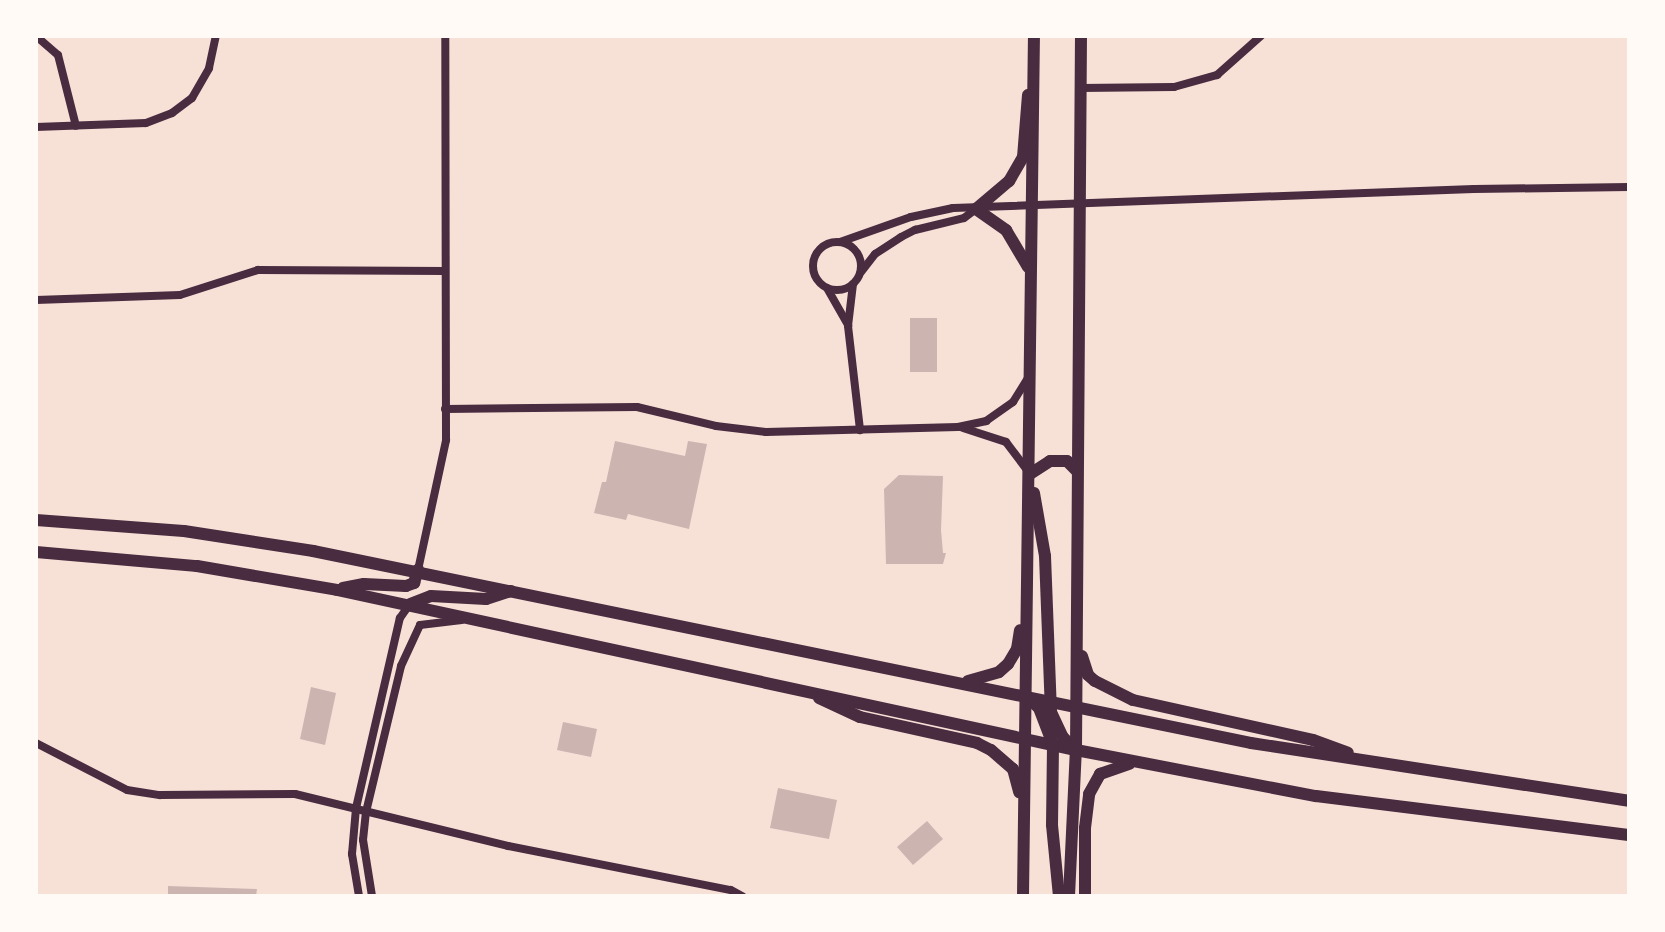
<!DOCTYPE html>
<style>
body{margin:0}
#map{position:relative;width:1665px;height:932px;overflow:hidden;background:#f7e1d7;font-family:Arial,sans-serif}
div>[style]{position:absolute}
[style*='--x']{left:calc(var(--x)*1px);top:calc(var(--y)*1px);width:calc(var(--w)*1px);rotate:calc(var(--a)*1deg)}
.building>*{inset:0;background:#ccb4b1}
.minor>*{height:8px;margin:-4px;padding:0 4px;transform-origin:4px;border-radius:4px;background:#4a2c40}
.minor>.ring{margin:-4px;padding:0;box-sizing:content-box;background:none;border:8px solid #4a2c40;border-radius:50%}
.primary>*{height:12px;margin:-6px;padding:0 6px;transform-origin:6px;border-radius:6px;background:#4a2c40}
span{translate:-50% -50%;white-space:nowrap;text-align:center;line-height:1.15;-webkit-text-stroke:8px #fffaf5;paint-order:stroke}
.frame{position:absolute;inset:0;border:38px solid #fffaf5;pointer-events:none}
</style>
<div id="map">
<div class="building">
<div style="clip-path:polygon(910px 318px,937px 318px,937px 372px,910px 372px)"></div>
<div style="clip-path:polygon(615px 441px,685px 456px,688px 441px,707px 444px,689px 529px,628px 514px,626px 520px,594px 513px,602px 482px,606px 482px)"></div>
<div style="clip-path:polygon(899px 475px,943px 476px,941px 530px,943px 553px,946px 553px,943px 564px,886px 564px,884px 489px)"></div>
<div style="clip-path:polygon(311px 687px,336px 693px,325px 745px,300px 739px)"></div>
<div style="clip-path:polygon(563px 722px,597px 729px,591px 757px,557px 750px)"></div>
<div style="clip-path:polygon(778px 788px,837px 800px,829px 839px,770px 828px)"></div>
<div style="clip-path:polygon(927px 821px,943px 839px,913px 865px,897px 847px)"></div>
<div style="clip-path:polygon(168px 886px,257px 889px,256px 896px,168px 896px)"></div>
</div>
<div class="minor">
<div style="--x:36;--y:36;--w:29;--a:41"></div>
<div style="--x:58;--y:55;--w:73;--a:75.8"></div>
<div style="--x:1080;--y:88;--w:94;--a:-0.6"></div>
<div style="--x:1174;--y:87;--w:45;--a:-15.6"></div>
<div style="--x:1217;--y:75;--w:59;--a:-41.6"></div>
<div style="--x:36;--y:127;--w:110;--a:-2.1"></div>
<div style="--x:146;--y:123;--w:28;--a:-21"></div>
<div style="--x:172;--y:113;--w:25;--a:-37"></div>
<div style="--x:192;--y:98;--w:34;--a:-60"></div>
<div style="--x:209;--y:68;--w:33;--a:-78"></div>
<div class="ring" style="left:813px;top:242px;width:40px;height:40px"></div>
<div style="--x:840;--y:242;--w:75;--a:-19.4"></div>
<div style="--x:911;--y:217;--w:43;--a:-12.1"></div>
<div style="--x:953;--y:208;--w:521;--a:-2.09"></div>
<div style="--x:1474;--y:189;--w:155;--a:-0.7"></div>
<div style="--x:861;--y:272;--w:23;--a:-52"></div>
<div style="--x:875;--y:254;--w:31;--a:-33"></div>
<div style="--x:901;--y:237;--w:16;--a:-27"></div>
<div style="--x:915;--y:230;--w:50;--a:-13.8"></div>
<div style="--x:964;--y:218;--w:15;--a:-37"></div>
<div style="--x:853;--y:284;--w:42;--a:96.8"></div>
<div style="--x:848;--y:326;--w:105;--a:83.4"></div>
<div style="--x:827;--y:288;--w:43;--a:60.4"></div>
<div style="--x:36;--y:300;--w:144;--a:-2"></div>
<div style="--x:180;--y:295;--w:82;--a:-17.8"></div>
<div style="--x:258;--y:270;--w:187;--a:0.3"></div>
<div style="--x:445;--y:409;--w:192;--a:-0.6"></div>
<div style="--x:637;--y:407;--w:81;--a:13.5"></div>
<div style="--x:716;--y:426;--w:50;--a:6.8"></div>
<div style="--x:766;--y:432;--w:192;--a:-1.5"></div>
<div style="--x:958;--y:427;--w:29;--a:-12"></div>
<div style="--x:986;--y:421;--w:33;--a:-35"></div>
<div style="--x:1013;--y:402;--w:31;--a:-58"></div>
<div style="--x:963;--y:428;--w:45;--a:18"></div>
<div style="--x:1006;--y:442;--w:36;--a:53"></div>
<div style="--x:418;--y:570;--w:133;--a:-77.8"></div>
<div style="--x:446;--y:440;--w:404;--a:-90.1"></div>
<div style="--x:36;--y:743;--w:102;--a:27.3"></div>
<div style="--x:127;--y:790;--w:33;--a:9"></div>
<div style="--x:160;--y:795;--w:135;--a:-0.4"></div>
<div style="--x:295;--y:794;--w:219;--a:13.7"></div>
<div style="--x:508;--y:846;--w:227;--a:11.2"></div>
<div style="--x:731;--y:890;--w:13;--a:29"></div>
<div style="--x:359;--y:896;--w:43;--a:-99.5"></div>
<div style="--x:352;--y:854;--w:46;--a:-85"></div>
<div style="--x:356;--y:808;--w:195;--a:-77"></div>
<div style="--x:400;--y:618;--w:16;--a:-55"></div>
<div style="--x:372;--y:896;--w:57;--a:-99.1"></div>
<div style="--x:363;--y:840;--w:28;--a:-84"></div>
<div style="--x:366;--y:812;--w:150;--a:-76.5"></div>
<div style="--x:401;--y:666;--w:45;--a:-65.1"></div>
<div style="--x:420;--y:625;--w:42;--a:-6.8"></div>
</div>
<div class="primary">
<div style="--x:1028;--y:95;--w:62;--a:94.6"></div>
<div style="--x:1023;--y:157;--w:28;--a:120"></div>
<div style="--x:1009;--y:181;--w:43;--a:139.7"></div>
<div style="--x:976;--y:209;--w:37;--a:35"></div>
<div style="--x:1006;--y:230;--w:43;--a:59.3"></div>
<div style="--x:1030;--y:474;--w:24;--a:-33"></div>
<div style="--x:1050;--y:461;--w:17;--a:0"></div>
<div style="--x:1067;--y:461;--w:14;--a:45"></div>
<div style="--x:1034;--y:493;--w:64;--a:80.1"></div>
<div style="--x:1045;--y:556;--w:156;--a:87.8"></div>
<div style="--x:1051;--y:712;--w:26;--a:65"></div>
<div style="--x:1062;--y:736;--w:19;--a:47"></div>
<div style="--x:36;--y:520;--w:148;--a:4.3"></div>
<div style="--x:184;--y:531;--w:131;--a:8.8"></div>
<div style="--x:313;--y:551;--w:957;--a:11.57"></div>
<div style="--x:1251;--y:743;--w:382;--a:8.7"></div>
<div style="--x:36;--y:552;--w:162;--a:5"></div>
<div style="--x:197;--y:566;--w:142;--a:9.7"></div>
<div style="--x:337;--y:590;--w:756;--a:12.22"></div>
<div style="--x:1076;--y:750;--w:244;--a:10.9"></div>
<div style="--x:1316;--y:796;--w:315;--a:7.1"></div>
<div style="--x:343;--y:588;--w:21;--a:-11"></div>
<div style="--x:364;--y:584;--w:42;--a:2.7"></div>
<div style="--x:406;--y:586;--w:9;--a:-21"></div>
<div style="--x:414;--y:583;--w:14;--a:-73"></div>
<div style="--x:410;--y:604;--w:22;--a:-21"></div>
<div style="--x:431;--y:596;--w:55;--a:3.1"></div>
<div style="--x:486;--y:599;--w:26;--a:-18"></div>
<div style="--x:1082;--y:656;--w:20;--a:72"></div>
<div style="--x:1088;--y:675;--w:9;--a:41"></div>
<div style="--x:1095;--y:681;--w:42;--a:26.6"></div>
<div style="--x:1133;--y:700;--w:184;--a:12.5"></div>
<div style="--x:1313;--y:740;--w:37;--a:20"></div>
<div style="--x:968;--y:681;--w:32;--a:-16"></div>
<div style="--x:999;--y:672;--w:12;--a:-42"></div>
<div style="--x:1008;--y:664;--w:17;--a:-59"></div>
<div style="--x:1017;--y:649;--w:19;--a:-81"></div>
<div style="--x:819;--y:698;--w:45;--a:24.9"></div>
<div style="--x:860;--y:717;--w:120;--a:12.5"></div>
<div style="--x:977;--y:743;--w:16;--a:27"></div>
<div style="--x:991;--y:750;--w:29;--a:41"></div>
<div style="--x:1013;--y:769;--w:24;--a:75"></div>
<div style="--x:1028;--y:698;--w:15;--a:42"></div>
<div style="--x:1039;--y:708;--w:40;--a:69"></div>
<div style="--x:1053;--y:745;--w:80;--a:90.7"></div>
<div style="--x:1052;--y:825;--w:71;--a:84.4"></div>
<div style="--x:1023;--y:896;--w:860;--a:-89.27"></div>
<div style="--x:1069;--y:896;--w:146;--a:-87.3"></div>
<div style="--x:1076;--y:750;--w:714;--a:-89.6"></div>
<div style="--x:1085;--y:896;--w:68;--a:-90"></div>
<div style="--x:1085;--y:828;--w:34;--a:-83"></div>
<div style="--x:1089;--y:794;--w:23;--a:-61"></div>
<div style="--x:1100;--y:774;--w:31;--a:-19"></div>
</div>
<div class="frame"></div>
</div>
